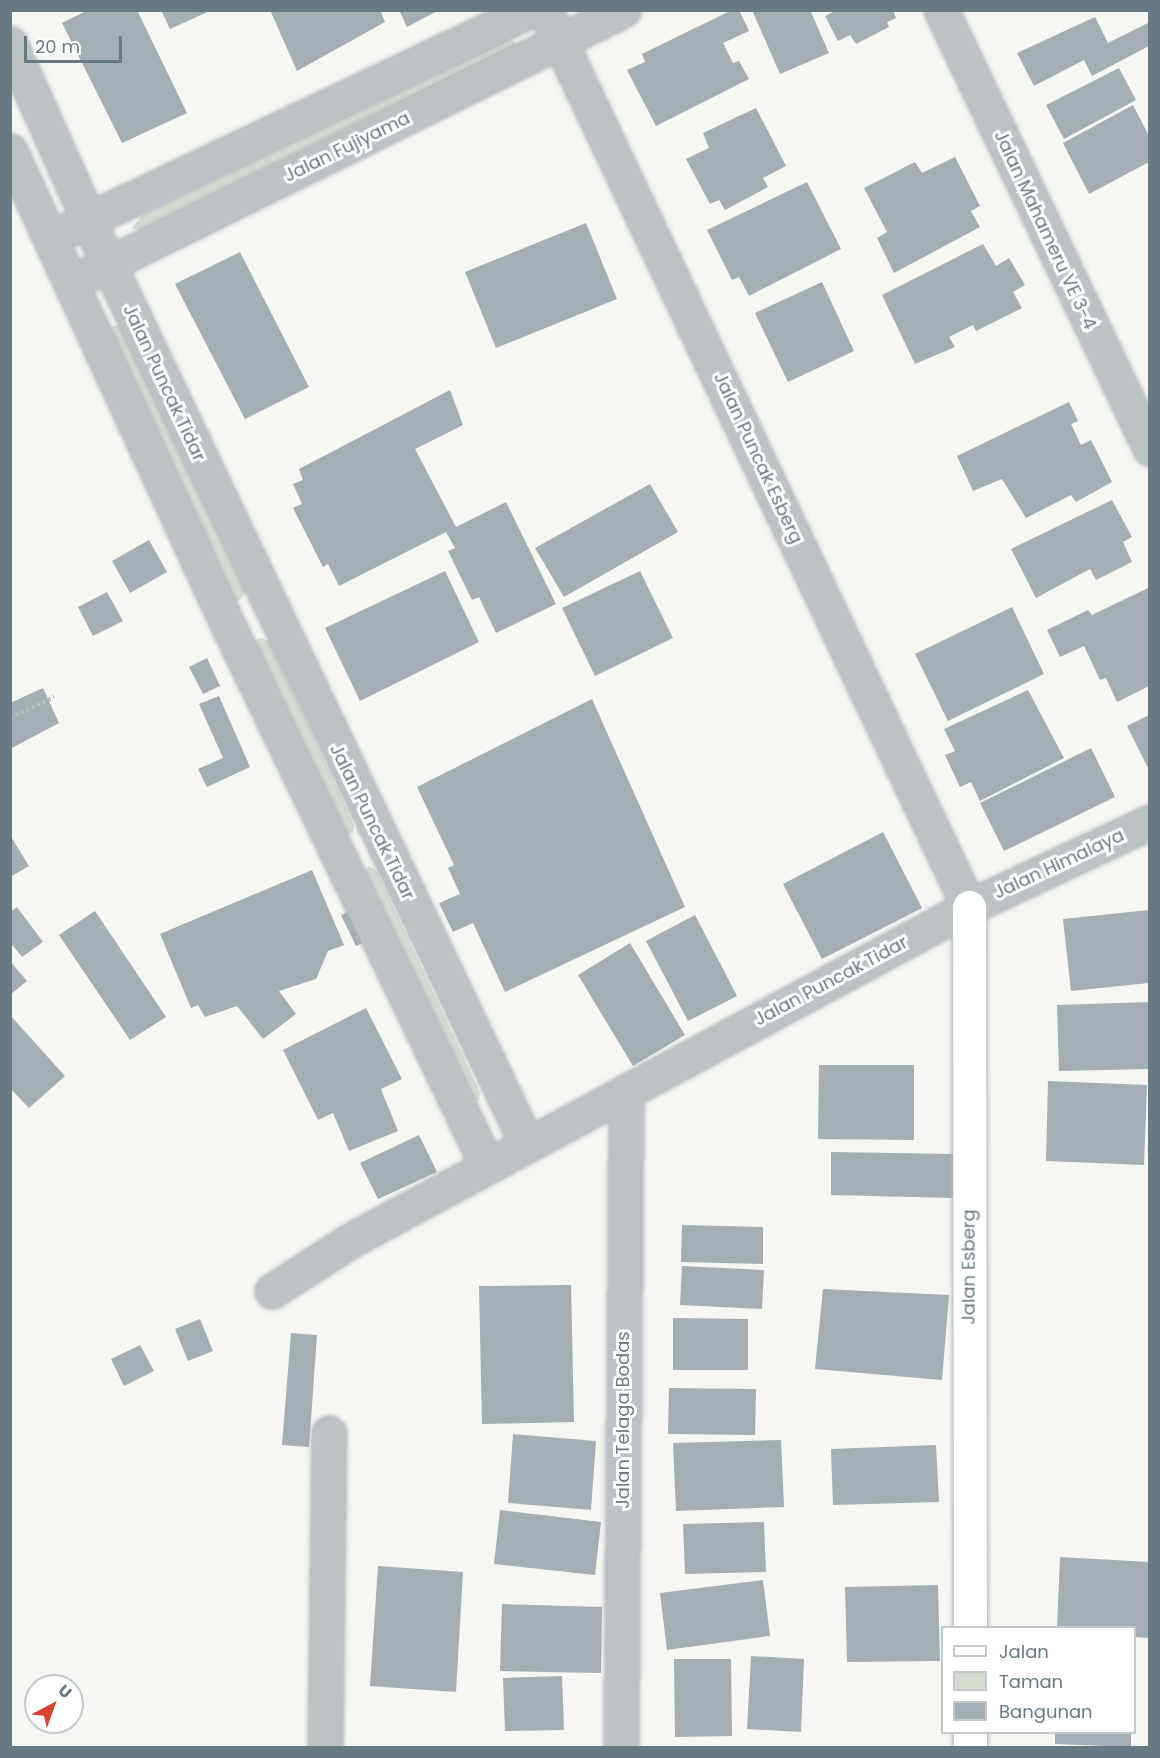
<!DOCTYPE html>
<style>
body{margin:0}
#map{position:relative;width:1160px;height:1758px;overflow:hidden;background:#f6f6f3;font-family:Poppins,sans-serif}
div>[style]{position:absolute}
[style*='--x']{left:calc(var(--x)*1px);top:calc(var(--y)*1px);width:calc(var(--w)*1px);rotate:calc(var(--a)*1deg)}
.green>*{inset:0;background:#d6dbd2}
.building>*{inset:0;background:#a5aeb2}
.path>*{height:4px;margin-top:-2px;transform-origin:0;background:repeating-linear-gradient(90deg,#b9bcbe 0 3px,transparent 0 6px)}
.roads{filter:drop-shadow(0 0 2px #afb6b9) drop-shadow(0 0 2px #afb6b9)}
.minor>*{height:33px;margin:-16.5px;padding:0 16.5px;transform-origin:16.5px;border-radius:16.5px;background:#bdc2c4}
.tertiary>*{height:33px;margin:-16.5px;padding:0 16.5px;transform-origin:16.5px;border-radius:16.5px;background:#bdc2c4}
.secondary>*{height:33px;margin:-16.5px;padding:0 16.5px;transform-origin:16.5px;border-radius:16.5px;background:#fff}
span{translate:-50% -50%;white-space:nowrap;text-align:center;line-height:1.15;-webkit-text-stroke:6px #fff;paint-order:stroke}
.street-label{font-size:18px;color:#677982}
.frame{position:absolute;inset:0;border:12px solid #677982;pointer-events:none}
.legend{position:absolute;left:941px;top:1626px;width:195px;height:108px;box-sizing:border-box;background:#fff;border:2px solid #c2c9cd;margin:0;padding:8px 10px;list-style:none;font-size:18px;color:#677982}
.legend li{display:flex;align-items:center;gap:12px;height:30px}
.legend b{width:30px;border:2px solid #c2c9cd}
.north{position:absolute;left:24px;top:1674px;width:60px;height:60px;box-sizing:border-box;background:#fff;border:2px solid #c2c9cd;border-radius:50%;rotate:41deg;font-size:16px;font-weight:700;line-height:24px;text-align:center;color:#677982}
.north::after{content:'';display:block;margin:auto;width:21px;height:27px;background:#d74432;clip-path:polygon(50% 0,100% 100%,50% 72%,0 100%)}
.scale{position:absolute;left:24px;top:36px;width:98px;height:27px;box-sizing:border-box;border:3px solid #677982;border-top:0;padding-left:8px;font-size:18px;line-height:21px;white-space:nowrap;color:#677982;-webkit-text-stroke:4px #fff;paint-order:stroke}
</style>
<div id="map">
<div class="green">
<div style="clip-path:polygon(507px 38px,515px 42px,516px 47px,141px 231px,132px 228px,143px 214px)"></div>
<div style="clip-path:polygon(118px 324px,126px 328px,247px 592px,238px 602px,232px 599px,109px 336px,111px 328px)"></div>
<div style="clip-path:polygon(261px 638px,269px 641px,354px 825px,353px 833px,346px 836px,252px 648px,254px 641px)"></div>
<div style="clip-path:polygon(369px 866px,376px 870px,480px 1092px,479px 1100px,472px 1102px,361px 875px)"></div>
</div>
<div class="building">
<div style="clip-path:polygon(88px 10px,137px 10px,187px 113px,122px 143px,62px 23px)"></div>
<div style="clip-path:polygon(161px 10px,212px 10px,170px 29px)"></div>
<div style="clip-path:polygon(270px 10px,380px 10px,385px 22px,297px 71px)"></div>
<div style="clip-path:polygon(399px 10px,439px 10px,407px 27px)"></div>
<div style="clip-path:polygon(732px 10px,739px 10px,749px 31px,723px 43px,733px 63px,739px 61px,749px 79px,656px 126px,627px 70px,645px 62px,642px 54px)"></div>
<div style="clip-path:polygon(752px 10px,810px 10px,829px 53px,780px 74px)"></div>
<div style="clip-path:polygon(837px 10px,893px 10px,896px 18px,887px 22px,889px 27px,856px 44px,850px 35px,838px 41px,825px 16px)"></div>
<div style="clip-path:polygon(1095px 17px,1108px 43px,1148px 23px,1149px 46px,1092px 76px,1084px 60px,1034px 86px,1017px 53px)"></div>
<div style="clip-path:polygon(1119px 68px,1136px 100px,1064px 139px,1046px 105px)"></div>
<div style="clip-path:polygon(1133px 105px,1149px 136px,1149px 162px,1089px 194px,1063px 143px)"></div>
<div style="clip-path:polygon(756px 108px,786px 166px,763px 178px,768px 187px,725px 210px,719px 200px,710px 204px,686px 159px,709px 148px,703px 133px)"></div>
<div style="clip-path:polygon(955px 157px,980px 206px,971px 211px,980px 227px,894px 273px,877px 238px,887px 232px,864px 188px,915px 162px,922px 173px)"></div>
<div style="clip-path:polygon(807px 182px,841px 249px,749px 296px,739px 277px,732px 280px,707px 230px)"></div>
<div style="clip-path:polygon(586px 223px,617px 299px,496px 348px,465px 272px)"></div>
<div style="clip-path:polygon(983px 244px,996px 266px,1009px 258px,1025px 285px,1013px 292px,1022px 308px,976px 331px,973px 325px,949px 337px,955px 347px,915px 364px,882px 295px)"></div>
<div style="clip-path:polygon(240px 252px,309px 387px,245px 419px,175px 284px)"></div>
<div style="clip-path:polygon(822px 282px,854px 351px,788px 382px,755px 313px)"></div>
<div style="clip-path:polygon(450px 390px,463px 425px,415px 449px,456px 527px,506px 502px,556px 604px,496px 633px,479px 597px,472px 600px,448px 551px,455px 548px,446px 532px,339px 586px,328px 564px,323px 567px,293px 508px,302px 504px,293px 484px,303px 480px,299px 469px)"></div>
<div style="clip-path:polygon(1069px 402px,1078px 421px,1071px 424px,1081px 445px,1091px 440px,1112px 482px,1076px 502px,1071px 495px,1026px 518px,1002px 479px,973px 491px,957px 456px)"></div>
<div style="clip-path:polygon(650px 484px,678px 532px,564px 597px,535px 548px)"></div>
<div style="clip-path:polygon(1112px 500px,1132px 537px,1123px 542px,1132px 562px,1096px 580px,1090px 569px,1036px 598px,1011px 549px)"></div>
<div style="clip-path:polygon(149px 540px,167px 572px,130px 593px,112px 561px)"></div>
<div style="clip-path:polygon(445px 571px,479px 642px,360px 701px,325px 628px)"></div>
<div style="clip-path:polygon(640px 571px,673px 638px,595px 676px,562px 608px)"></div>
<div style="clip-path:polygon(1148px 588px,1149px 686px,1117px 702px,1106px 678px,1100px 680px,1084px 646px,1060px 657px,1047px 630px,1088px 610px,1092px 615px)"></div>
<div style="clip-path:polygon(107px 592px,123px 621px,93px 636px,78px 607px)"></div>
<div style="clip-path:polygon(1012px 607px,1044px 674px,948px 721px,915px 654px)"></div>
<div style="clip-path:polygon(207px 658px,220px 686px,203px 694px,189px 667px)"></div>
<div style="clip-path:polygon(43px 688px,59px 723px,10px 749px,10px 703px)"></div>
<div style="clip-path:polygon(1028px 690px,1064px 758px,980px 801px,971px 782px,960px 787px,945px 755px,955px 751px,944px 729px)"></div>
<div style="clip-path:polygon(219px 696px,250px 767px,207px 787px,198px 769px,223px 758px,199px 704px)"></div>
<div style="clip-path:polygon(592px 699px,685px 907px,505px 992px,473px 923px,453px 932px,439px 903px,460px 894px,448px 868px,454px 865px,417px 787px)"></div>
<div style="clip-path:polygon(1149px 715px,1149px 770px,1127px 726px)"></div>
<div style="clip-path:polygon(1091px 748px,1115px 797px,1004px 851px,980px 803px)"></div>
<div style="clip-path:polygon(883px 832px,922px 908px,822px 959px,783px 884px)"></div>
<div style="clip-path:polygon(10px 835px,29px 866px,10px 877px)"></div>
<div style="clip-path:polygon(312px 870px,344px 945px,328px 951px,316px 979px,279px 991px,296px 1014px,263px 1039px,237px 1006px,205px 1017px,198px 1005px,191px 1008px,160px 934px)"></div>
<div style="clip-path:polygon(361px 906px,376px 937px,356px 946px,341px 915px)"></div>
<div style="clip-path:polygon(17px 907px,43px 942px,22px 957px,10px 942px,10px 912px)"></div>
<div style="clip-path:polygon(1149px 910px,1149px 983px,1071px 991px,1063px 919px)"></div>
<div style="clip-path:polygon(95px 911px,166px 1017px,130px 1040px,59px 935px)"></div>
<div style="clip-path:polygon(695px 915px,737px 996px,688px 1021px,646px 941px)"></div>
<div style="clip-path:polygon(630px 943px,685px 1035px,633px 1066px,578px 975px)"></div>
<div style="clip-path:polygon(10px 961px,27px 981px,10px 995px)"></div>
<div style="clip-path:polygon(1149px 1002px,1149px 1069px,1059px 1071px,1057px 1005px)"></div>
<div style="clip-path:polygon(366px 1008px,402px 1079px,381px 1089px,398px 1131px,349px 1151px,333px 1113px,318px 1120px,283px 1050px)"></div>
<div style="clip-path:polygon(10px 1015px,65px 1076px,29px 1108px,10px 1088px)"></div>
<div style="clip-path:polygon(819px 1065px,914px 1065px,914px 1140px,818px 1139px)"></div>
<div style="clip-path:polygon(1048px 1081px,1147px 1085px,1144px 1165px,1046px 1161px)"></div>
<div style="clip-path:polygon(419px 1135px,437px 1172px,378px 1199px,360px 1163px)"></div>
<div style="clip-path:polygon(831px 1152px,953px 1154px,953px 1198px,831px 1195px)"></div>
<div style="clip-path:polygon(682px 1225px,763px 1227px,763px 1264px,681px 1262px)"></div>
<div style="clip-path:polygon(682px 1266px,764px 1270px,762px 1309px,680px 1305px)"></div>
<div style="clip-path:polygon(571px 1285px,574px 1422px,482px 1424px,479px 1286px)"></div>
<div style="clip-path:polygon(823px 1289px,949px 1295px,942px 1380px,815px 1369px)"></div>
<div style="clip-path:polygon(673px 1318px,748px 1319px,748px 1370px,673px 1370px)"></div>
<div style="clip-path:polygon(200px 1319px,213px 1351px,188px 1361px,175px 1329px)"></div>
<div style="clip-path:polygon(291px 1333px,317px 1335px,309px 1447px,282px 1445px)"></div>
<div style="clip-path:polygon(140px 1345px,154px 1371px,124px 1386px,111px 1359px)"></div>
<div style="clip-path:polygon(669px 1388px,756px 1389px,755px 1435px,668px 1434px)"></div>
<div style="clip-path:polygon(513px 1434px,596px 1441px,591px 1510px,508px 1503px)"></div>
<div style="clip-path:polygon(781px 1440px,784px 1507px,676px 1511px,673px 1443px)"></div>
<div style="clip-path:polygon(936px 1445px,939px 1502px,833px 1505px,831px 1449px)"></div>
<div style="clip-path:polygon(500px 1510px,601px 1522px,595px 1575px,494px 1564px)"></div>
<div style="clip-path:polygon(764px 1522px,766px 1572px,685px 1574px,683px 1524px)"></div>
<div style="clip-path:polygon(1060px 1557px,1149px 1562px,1149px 1638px,1134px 1637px,1134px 1628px,1057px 1628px)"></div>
<div style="clip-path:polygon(378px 1566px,463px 1572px,456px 1692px,370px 1686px)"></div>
<div style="clip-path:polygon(763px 1580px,770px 1636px,667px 1650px,660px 1593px)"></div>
<div style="clip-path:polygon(938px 1585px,940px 1661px,847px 1662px,845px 1587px)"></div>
<div style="clip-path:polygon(502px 1604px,602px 1607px,601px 1673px,500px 1671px)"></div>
<div style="clip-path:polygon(751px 1656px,804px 1659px,801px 1732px,747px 1729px)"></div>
<div style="clip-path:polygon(674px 1659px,731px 1659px,732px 1736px,675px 1737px)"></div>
<div style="clip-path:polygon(562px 1676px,564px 1730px,505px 1731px,503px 1678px)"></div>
<div style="clip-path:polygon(1055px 1732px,1131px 1732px,1131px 1747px,1055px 1744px)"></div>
</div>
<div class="path">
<div style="--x:10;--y:718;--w:49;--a:-25.5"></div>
</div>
<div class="roads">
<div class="minor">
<div style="--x:941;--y:10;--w:486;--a:64.5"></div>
<div style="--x:10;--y:44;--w:240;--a:65.9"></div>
<div style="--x:108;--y:263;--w:976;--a:64.56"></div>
<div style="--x:10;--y:151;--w:513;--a:65.33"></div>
<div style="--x:224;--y:617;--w:608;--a:64.36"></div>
<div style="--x:71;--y:228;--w:508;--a:-25.41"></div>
<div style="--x:88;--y:274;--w:597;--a:-26.26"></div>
<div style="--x:272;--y:1291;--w:96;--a:-32.7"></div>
<div style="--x:353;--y:1239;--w:700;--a:-28.32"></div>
<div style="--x:969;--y:907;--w:992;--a:-115.3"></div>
<div style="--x:325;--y:1748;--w:315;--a:-89.3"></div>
<div style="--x:621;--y:1748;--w:656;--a:-89.56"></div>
</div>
<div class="tertiary">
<div style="--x:969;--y:907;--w:200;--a:-25.2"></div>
</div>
<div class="secondary">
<div style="--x:969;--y:907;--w:721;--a:89.92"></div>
<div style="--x:970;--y:1732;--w:16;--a:90"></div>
</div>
</div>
<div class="street-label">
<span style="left:347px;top:147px;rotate:-26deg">Jalan Fujiyama</span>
<span style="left:1045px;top:230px;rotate:65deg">Jalan Mahameru VE 3-4</span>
<span style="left:164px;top:383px;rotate:65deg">Jalan Puncak Tidar</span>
<span style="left:758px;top:458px;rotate:65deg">Jalan Puncak Esberg</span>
<span style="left:372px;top:822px;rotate:64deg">Jalan Puncak Tidar</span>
<span style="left:1059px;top:864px;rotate:-25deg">Jalan Himalaya</span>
<span style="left:831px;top:981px;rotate:-28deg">Jalan Puncak Tidar</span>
<span style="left:969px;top:1267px;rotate:-90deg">Jalan Esberg</span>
<span style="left:623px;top:1420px;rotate:-90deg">Jalan Telaga Bodas</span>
</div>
<div class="frame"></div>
<ul class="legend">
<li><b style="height:8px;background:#fff"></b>Jalan</li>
<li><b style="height:16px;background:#d6dbd2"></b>Taman</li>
<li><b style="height:16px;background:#a5aeb2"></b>Bangunan</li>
</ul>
<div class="north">U</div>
<div class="scale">20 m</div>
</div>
